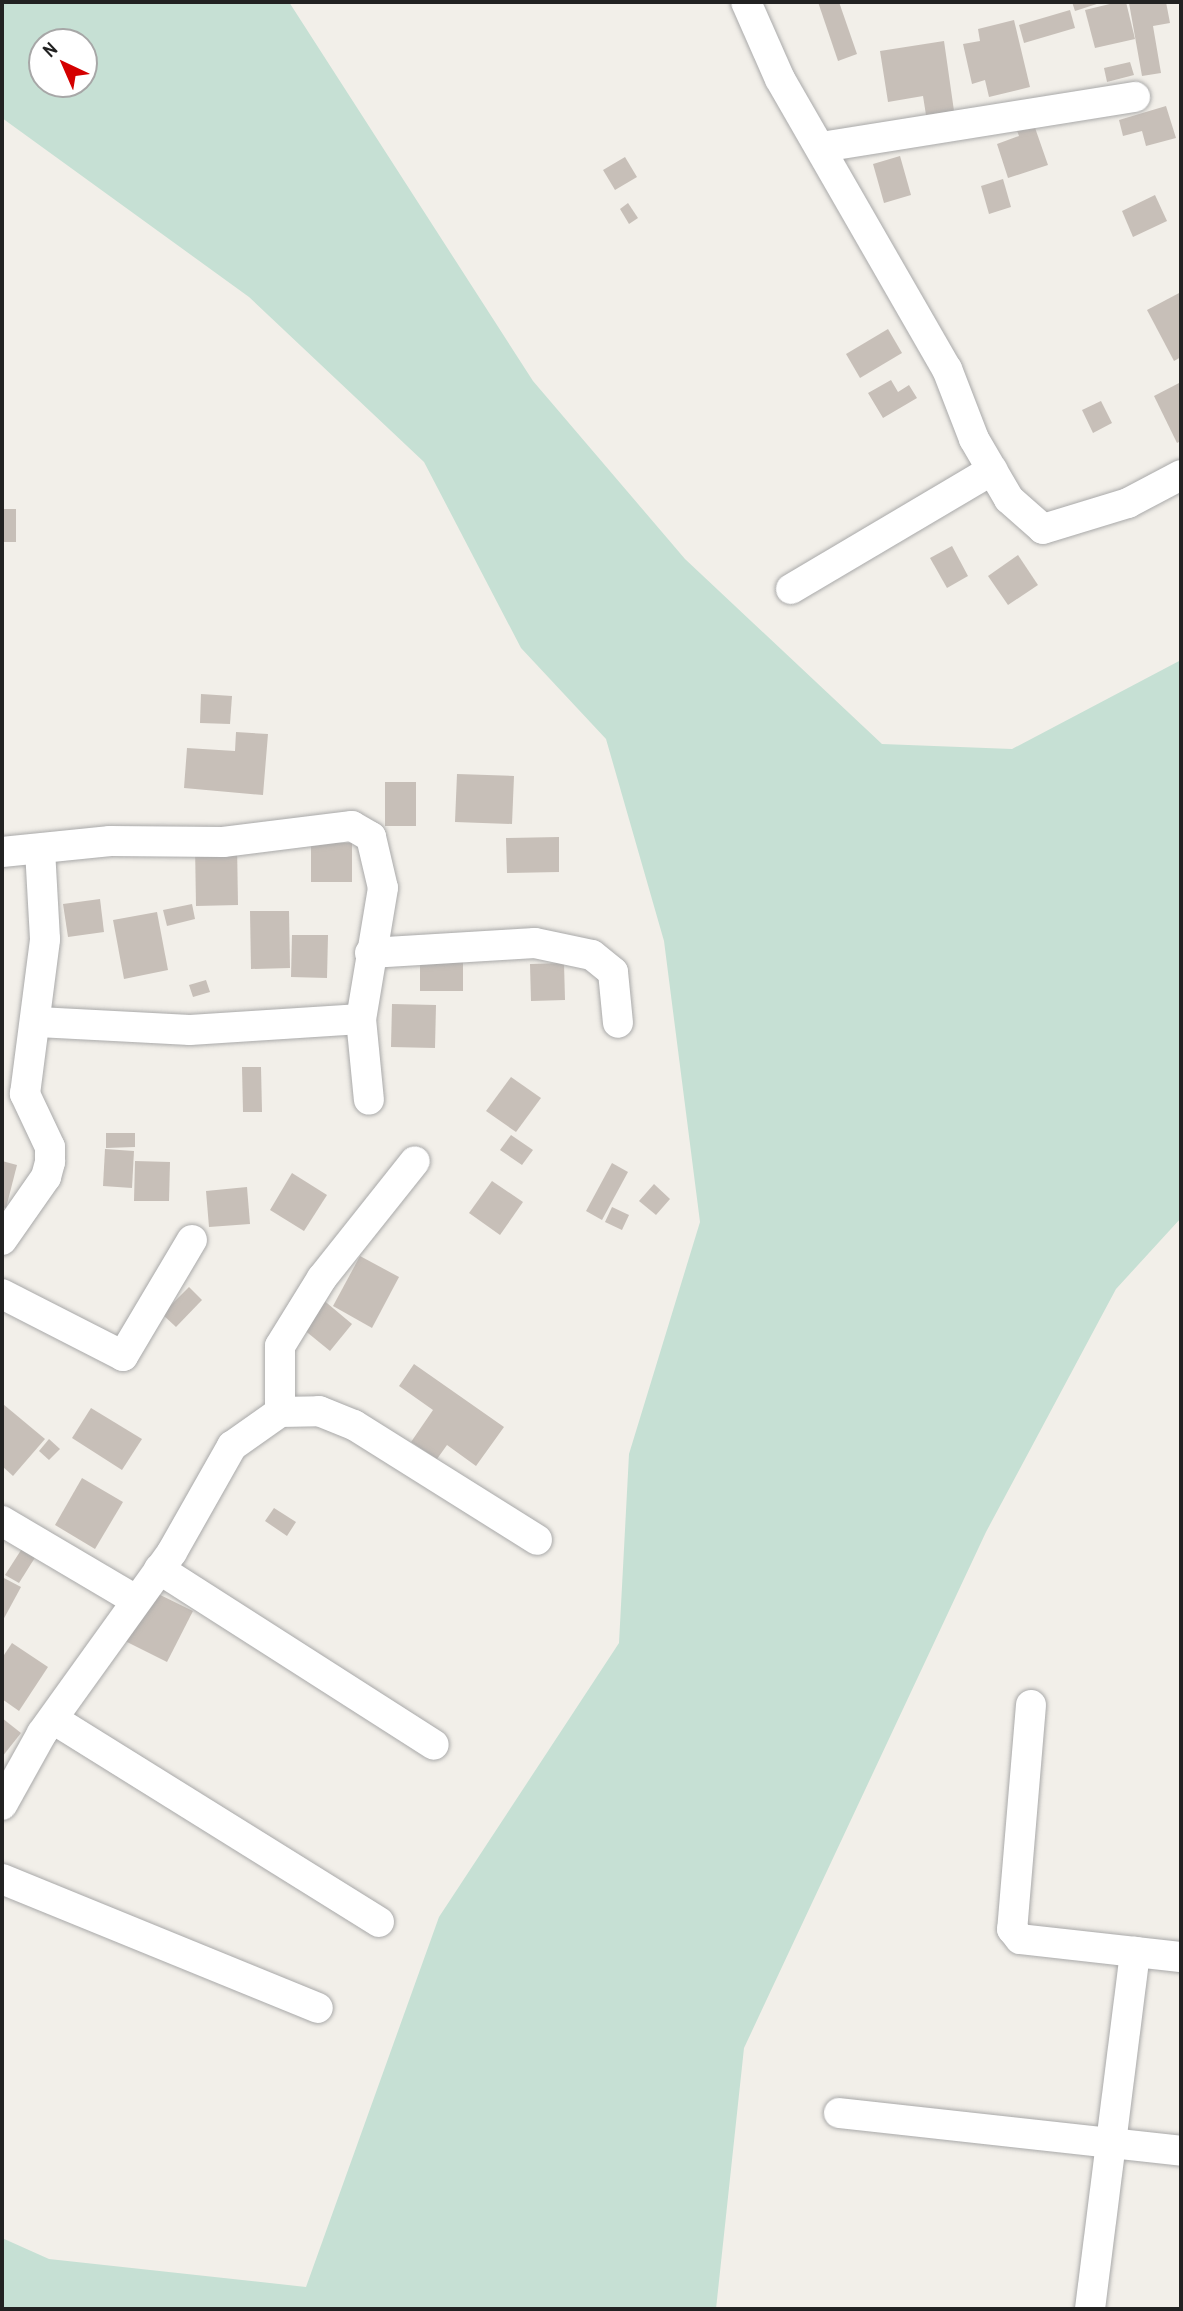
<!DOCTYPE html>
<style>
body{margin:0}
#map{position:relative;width:1183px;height:2311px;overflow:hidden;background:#f2efe9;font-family:"Archivo Narrow",sans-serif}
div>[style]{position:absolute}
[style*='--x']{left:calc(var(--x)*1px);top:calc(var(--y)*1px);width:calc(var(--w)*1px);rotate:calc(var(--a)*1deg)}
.wetland>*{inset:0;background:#c6e0d4}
.building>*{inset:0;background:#c7bfb8}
.roads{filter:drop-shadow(0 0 2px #a9a9a9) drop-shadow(0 0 2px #a9a9a9)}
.minor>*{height:30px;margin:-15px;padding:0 15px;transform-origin:15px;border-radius:15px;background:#fff}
span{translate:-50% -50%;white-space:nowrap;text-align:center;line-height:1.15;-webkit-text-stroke:7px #fff;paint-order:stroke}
.frame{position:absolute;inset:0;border:4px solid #222;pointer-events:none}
.north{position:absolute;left:28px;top:28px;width:70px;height:70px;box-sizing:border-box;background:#fff;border:2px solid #a7a7a7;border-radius:50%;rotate:316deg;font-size:19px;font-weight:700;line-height:28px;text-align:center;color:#222}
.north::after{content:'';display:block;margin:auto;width:24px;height:32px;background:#d40000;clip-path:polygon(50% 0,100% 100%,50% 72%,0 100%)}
</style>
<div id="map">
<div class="wetland">
<div style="clip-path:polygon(evenodd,2px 2px,289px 2px,533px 381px,685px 559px,882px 744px,1012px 749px,1181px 660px,1181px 1218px,1116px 1289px,986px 1532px,744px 2048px,716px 2309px,2px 2309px,2px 2238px,49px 2259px,306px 2287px,439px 1917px,619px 1643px,629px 1454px,700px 1222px,664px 941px,606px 739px,521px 648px,424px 462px,249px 297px,2px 118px,2px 2px,42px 42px,84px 42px,84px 84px,42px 84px,42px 42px)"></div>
</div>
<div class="building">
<div style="clip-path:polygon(818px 2px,839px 2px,857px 54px,838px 61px)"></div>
<div style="clip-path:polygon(1072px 2px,1103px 2px,1075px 11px)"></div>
<div style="clip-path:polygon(1118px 2px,1126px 2px,1135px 39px,1095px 48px,1085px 10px)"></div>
<div style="clip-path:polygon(1166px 2px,1170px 23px,1153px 26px,1161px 73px,1142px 76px,1129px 3px)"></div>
<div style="clip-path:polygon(1070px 10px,1075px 28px,1024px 43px,1019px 25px)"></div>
<div style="clip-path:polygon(1014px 20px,1030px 87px,989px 97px,985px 80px,972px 84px,963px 44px,980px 41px,978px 29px)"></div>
<div style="clip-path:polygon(944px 41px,954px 111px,926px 115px,923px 96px,888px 102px,880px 51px)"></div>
<div style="clip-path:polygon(1130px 62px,1134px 75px,1107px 82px,1104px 68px)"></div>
<div style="clip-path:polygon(1166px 106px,1176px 138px,1146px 146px,1142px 131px,1123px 136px,1119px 120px)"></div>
<div style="clip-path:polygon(1033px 122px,1048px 165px,1008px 178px,997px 144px,1019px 136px,1016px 128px)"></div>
<div style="clip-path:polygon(900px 156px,911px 195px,884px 203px,873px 164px)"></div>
<div style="clip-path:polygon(625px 157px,637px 177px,615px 190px,603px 170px)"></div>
<div style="clip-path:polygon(1003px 179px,1011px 207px,989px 214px,981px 186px)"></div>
<div style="clip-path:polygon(1155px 195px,1167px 221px,1133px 237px,1122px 211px)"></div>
<div style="clip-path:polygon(628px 203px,638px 218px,629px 224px,620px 209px)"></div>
<div style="clip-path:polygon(1181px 292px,1181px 357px,1174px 361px,1147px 310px)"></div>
<div style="clip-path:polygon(888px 329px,902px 353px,860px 378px,846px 354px)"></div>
<div style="clip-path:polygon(891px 380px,898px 392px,909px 385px,917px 398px,883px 418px,868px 393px)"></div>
<div style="clip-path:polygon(1181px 382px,1181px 441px,1177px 443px,1154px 396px)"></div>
<div style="clip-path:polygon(1101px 401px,1112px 423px,1093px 433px,1082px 410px)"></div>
<div style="clip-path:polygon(2px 509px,16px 509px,16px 542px,2px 542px)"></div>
<div style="clip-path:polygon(952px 546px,968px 576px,947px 588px,930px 558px)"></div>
<div style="clip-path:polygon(1018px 555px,1038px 585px,1008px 605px,988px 576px)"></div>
<div style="clip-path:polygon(201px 694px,232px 696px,230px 724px,200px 723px)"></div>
<div style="clip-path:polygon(236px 732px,268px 734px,263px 795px,184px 788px,187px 748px,235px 751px)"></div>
<div style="clip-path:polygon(457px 774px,514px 776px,512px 824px,455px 822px)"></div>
<div style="clip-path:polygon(385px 782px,416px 782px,416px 826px,385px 826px)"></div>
<div style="clip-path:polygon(559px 837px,559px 872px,507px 873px,506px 838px)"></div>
<div style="clip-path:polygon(311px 843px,352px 843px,352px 882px,311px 882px)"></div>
<div style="clip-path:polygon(237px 844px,238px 905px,196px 906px,195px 845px)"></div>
<div style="clip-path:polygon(100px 899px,104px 932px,68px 937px,63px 904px)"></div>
<div style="clip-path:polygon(192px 904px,195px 919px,167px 926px,163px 910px)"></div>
<div style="clip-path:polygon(250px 911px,289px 911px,290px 968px,251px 969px)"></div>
<div style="clip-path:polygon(157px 912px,168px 970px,124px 979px,113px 920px)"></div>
<div style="clip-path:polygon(292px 935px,328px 935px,327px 978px,291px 977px)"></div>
<div style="clip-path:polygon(420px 945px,463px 945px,463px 991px,420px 991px)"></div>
<div style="clip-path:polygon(564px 963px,565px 1000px,531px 1001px,530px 964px)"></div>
<div style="clip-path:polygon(206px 980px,210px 992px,193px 997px,189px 985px)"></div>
<div style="clip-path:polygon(392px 1004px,436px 1005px,435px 1048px,391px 1047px)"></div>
<div style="clip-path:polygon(242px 1067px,261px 1067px,262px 1112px,243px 1112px)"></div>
<div style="clip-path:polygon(511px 1077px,541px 1098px,516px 1132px,486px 1111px)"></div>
<div style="clip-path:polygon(106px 1133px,135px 1133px,135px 1147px,106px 1148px)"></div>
<div style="clip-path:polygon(511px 1135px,533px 1150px,522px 1165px,500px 1150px)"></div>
<div style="clip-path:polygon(105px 1149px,134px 1151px,132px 1188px,103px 1186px)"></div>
<div style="clip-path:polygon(2px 1161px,17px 1165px,6px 1208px,2px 1207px)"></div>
<div style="clip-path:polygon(135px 1161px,170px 1162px,169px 1201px,134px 1201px)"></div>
<div style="clip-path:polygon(612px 1163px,628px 1172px,602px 1220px,586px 1211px)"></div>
<div style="clip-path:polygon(292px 1173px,327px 1195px,304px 1231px,270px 1210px)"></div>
<div style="clip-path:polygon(492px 1181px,523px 1202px,500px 1235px,469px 1213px)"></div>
<div style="clip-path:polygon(654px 1184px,670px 1199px,656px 1215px,639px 1201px)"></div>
<div style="clip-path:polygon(247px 1187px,250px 1224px,209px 1227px,206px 1191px)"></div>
<div style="clip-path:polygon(612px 1207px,629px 1215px,622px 1230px,605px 1222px)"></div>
<div style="clip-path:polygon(360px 1256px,399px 1277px,372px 1328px,333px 1306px)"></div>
<div style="clip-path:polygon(189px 1287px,202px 1300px,176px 1327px,162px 1314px)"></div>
<div style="clip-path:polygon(315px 1293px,352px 1324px,330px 1351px,292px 1320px)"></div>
<div style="clip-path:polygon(414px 1364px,504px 1427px,476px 1466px,447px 1445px,437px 1459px,411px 1442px,433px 1410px,399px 1386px)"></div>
<div style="clip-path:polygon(3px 1404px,45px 1439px,13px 1476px,2px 1466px)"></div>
<div style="clip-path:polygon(91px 1408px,142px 1439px,122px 1470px,72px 1438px)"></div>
<div style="clip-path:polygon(49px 1439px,60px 1449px,49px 1460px,39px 1451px)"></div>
<div style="clip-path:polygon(82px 1478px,123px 1502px,95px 1549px,55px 1525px)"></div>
<div style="clip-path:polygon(274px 1508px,296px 1522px,287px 1536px,265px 1521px)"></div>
<div style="clip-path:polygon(23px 1547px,36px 1556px,19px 1583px,5px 1575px)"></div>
<div style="clip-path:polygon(2px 1577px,21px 1587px,2px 1622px)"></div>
<div style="clip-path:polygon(148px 1589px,193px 1611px,167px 1662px,123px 1640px)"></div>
<div style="clip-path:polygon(12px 1643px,48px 1667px,19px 1711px,2px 1699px,2px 1658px)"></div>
<div style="clip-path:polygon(2px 1718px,21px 1733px,2px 1757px)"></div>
</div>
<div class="roads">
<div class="minor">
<div style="--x:746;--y:2;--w:84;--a:66.2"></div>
<div style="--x:780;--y:79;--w:335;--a:60.1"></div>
<div style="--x:947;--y:369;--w:75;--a:68.9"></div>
<div style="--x:974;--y:439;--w:69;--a:59.7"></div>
<div style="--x:1009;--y:499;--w:45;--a:41.4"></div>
<div style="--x:1043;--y:529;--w:89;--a:-17"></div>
<div style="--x:1128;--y:503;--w:60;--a:-27.8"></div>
<div style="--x:822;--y:147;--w:317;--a:-9.1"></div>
<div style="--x:791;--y:589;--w:234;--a:-30.6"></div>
<div style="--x:2;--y:852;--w:109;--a:-5.8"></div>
<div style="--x:110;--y:841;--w:113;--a:0.5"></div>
<div style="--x:223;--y:842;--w:130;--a:-7.1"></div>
<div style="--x:352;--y:826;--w:22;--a:30"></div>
<div style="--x:371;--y:837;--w:52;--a:76.8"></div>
<div style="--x:383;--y:888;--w:133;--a:99.5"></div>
<div style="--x:361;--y:1019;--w:81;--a:84.4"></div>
<div style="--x:370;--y:953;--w:165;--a:-3.5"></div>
<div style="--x:535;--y:943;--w:58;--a:11.9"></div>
<div style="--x:592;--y:955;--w:27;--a:39"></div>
<div style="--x:613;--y:972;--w:51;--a:84.4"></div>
<div style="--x:38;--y:1022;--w:152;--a:3"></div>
<div style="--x:190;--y:1030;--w:171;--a:-3.7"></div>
<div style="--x:2;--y:1240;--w:77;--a:-55.1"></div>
<div style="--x:46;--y:1177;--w:16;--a:-75"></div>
<div style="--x:50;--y:1162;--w:15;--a:-90"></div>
<div style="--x:50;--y:1147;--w:59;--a:-115.3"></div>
<div style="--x:25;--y:1094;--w:156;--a:-82.6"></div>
<div style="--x:45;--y:939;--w:89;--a:-93.2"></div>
<div style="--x:2;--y:1294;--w:136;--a:27.1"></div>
<div style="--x:123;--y:1356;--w:135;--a:-59.3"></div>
<div style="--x:280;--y:1412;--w:66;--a:-90"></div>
<div style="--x:280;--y:1346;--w:80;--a:-58.3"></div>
<div style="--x:322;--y:1278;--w:149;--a:-51.5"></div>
<div style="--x:2;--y:1521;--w:153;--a:30.6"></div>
<div style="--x:159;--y:1569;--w:326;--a:32.6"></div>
<div style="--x:1031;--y:1705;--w:225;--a:94.8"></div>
<div style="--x:1012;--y:1929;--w:13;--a:51"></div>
<div style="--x:1020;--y:1939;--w:162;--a:6.4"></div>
<div style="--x:53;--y:1719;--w:384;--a:31.9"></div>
<div style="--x:2;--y:1805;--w:82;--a:-60.9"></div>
<div style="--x:42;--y:1733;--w:223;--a:-54.3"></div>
<div style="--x:172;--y:1552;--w:122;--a:-60.5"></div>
<div style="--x:232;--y:1446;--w:59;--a:-35.3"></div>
<div style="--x:280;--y:1412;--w:39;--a:-1"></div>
<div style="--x:319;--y:1411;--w:38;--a:22"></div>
<div style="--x:354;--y:1425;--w:216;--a:32.1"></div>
<div style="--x:2;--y:1879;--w:341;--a:22.2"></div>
<div style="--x:839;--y:2113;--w:344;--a:6.3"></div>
<div style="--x:1090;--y:2309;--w:360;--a:-82.8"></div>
</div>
</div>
<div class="frame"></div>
<div class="north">N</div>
</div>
